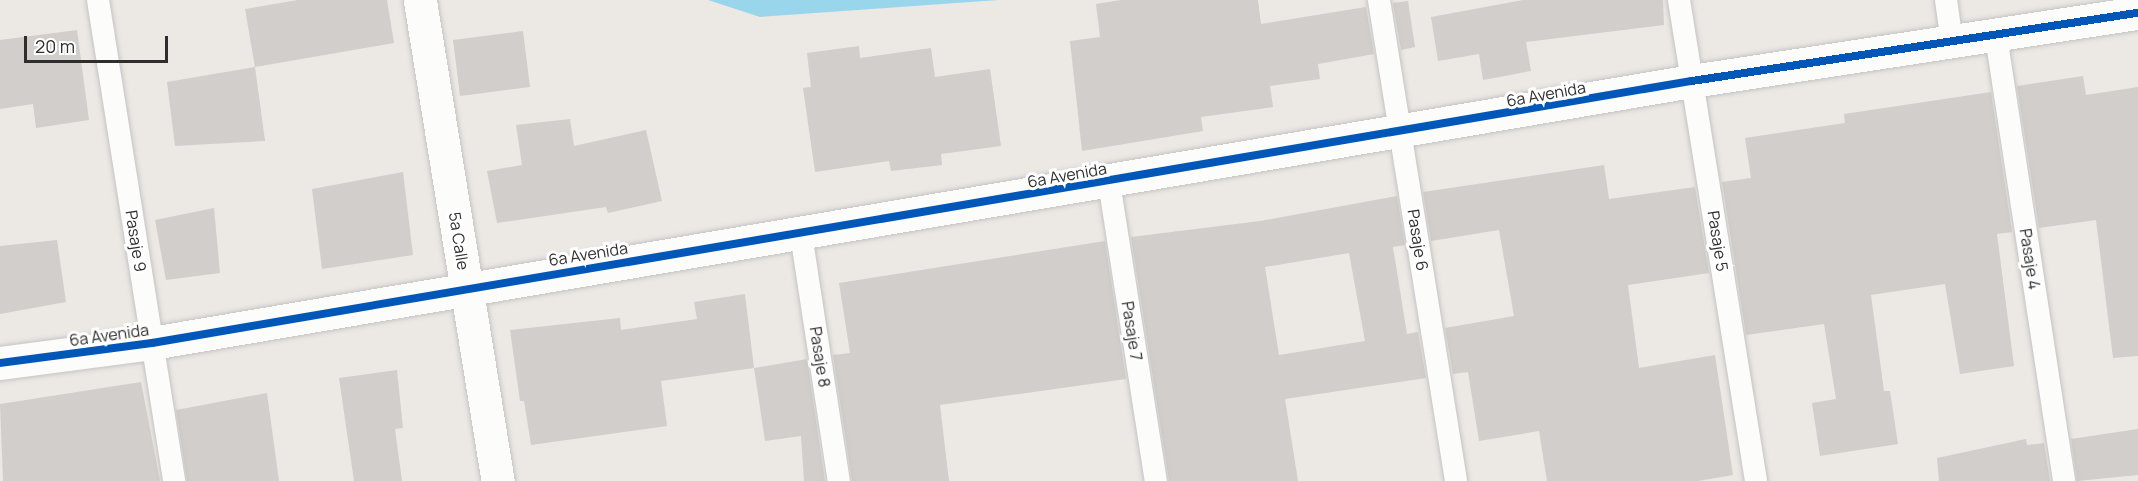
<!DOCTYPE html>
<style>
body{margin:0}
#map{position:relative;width:2138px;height:481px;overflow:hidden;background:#ece8e4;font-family:Manrope,sans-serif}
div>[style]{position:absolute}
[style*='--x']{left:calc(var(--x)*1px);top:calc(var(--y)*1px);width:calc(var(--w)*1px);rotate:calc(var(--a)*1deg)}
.water>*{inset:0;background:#99d6ec}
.building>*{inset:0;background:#d1cecb}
.roads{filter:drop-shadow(0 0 2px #c5c4c5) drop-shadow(0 0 2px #c5c4c5)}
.service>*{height:22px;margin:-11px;padding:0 11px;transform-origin:11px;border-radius:11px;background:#fcfcfb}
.minor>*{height:33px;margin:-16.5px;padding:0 16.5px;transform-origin:16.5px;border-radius:16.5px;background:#fcfcfb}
.cycleway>*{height:8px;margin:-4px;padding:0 4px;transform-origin:4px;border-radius:4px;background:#0057b8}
span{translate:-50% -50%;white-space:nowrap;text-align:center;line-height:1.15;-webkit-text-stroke:6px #fff;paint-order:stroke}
.street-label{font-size:16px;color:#2e2e2e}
.scale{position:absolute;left:24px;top:36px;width:144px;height:27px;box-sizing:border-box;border:3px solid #2e2e2e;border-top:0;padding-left:8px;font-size:18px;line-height:21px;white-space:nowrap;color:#2e2e2e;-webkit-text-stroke:4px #fff;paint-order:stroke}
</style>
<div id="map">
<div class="water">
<div style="clip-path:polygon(708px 0,999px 0,760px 17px)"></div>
</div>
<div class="building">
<div style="clip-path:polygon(298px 0,387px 0,394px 43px,255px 67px,245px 9px)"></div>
<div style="clip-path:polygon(1121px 0,1258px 0,1261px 24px,1366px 7px,1374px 54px,1318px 64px,1320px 79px,1270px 86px,1273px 107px,1201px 117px,1203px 131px,1082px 151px,1070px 41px,1100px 37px,1096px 4px)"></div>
<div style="clip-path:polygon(1523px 0,1663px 0,1664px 25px,1526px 42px,1531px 71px,1483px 80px,1479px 54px,1438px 61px,1431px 17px)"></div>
<div style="clip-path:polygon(1408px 1px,1415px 47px,1401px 50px,1393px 3px)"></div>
<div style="clip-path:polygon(77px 30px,89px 120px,36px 128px,33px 104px,0 109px,0 40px)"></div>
<div style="clip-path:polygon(523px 31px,530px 87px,460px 96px,453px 40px)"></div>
<div style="clip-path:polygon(859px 46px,860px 58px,931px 48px,935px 77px,990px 69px,1001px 146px,941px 154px,942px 165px,891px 171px,889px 161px,815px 172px,803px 88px,811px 87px,807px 53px)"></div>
<div style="clip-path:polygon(255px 67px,265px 141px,175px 146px,167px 82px)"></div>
<div style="clip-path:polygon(2083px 76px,2086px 95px,2138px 87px,2138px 356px,2113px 358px,2096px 220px,2039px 228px,2017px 86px)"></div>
<div style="clip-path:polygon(1991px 92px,2012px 232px,1997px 234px,2014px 366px,1960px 374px,1945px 284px,1871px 295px,1884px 391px,1890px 391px,1898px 444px,1820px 456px,1812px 403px,1836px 399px,1824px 324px,1746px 335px,1722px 182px,1751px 178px,1745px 138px,1845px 123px,1844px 114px)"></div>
<div style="clip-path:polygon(570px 119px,574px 146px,646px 130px,662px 201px,608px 213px,606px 207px,497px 223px,487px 171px,522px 165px,516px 125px)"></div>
<div style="clip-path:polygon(1604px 165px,1609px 199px,1695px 187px,1709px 273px,1628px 285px,1639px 368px,1715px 355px,1733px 475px,1698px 481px,1547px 481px,1539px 431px,1479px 441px,1468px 372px,1453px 374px,1445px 328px,1514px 316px,1499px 230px,1431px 241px,1423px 192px)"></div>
<div style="clip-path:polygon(403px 172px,413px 255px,322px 269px,312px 189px)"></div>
<div style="clip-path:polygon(evenodd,1397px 196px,1405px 245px,1393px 247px,1407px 334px,1418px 332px,1426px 378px,1285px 399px,1298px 481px,1169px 481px,1131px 237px,1260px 221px,1397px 196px,1349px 253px,1365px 341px,1279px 355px,1265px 267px,1349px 253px)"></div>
<div style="clip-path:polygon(214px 208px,220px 273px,166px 280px,155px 220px)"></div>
<div style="clip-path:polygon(57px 240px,66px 302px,0 314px,0 246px)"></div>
<div style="clip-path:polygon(1105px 241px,1126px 379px,940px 405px,949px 481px,852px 481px,833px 355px,850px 353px,839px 283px)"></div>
<div style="clip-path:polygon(745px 294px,754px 368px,661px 381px,667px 426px,531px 445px,524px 401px,520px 401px,510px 330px,620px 318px,621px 330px,697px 319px,694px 302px)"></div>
<div style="clip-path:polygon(807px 359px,825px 481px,804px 481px,801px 436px,765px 441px,754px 368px)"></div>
<div style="clip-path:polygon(397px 370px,403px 428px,395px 429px,402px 481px,354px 481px,339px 378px)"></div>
<div style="clip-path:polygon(141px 382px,160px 481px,3px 481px,0 404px)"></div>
<div style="clip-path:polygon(267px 393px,279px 481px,187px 481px,176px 410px)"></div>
<div style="clip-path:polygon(2138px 429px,2138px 475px,2077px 481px,2071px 439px)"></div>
<div style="clip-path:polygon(2026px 439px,2027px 445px,2044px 443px,2050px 481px,1939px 481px,1937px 458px)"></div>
</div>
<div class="roads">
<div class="service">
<div style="--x:98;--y:0;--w:487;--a:81"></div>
<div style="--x:1379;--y:0;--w:487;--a:80.9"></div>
<div style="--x:1679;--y:0;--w:487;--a:80.9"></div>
<div style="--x:1946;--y:0;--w:42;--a:81.9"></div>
<div style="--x:1996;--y:36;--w:450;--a:81.3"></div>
<div style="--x:1109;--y:182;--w:303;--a:81.1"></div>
<div style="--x:801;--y:234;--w:250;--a:81.3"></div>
</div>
<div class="minor">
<div style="--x:420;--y:1;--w:486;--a:80.8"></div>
<div style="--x:0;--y:363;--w:153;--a:-7.5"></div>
<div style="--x:152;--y:343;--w:1562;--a:-9.66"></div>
<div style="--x:1692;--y:81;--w:451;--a:-8.7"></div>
</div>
</div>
<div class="cycleway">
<div style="--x:0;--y:363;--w:153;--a:-7.5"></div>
<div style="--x:152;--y:343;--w:1562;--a:-9.66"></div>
<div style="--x:1692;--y:81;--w:451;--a:-8.7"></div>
</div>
<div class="street-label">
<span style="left:1546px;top:94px;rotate:-10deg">6a Avenida</span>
<span style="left:1067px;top:175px;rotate:-10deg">6a Avenida</span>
<span style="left:1418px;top:240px;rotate:81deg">Pasaje 6</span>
<span style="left:136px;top:241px;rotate:81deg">Pasaje 9</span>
<span style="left:459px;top:241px;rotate:81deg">5a Calle</span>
<span style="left:1718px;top:241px;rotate:81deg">Pasaje 5</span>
<span style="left:588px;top:254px;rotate:-9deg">6a Avenida</span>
<span style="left:2030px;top:259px;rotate:81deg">Pasaje 4</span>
<span style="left:1132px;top:331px;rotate:81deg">Pasaje 7</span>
<span style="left:109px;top:335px;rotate:-8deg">6a Avenida</span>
<span style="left:820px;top:357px;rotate:81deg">Pasaje 8</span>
</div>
<div class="scale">20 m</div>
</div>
